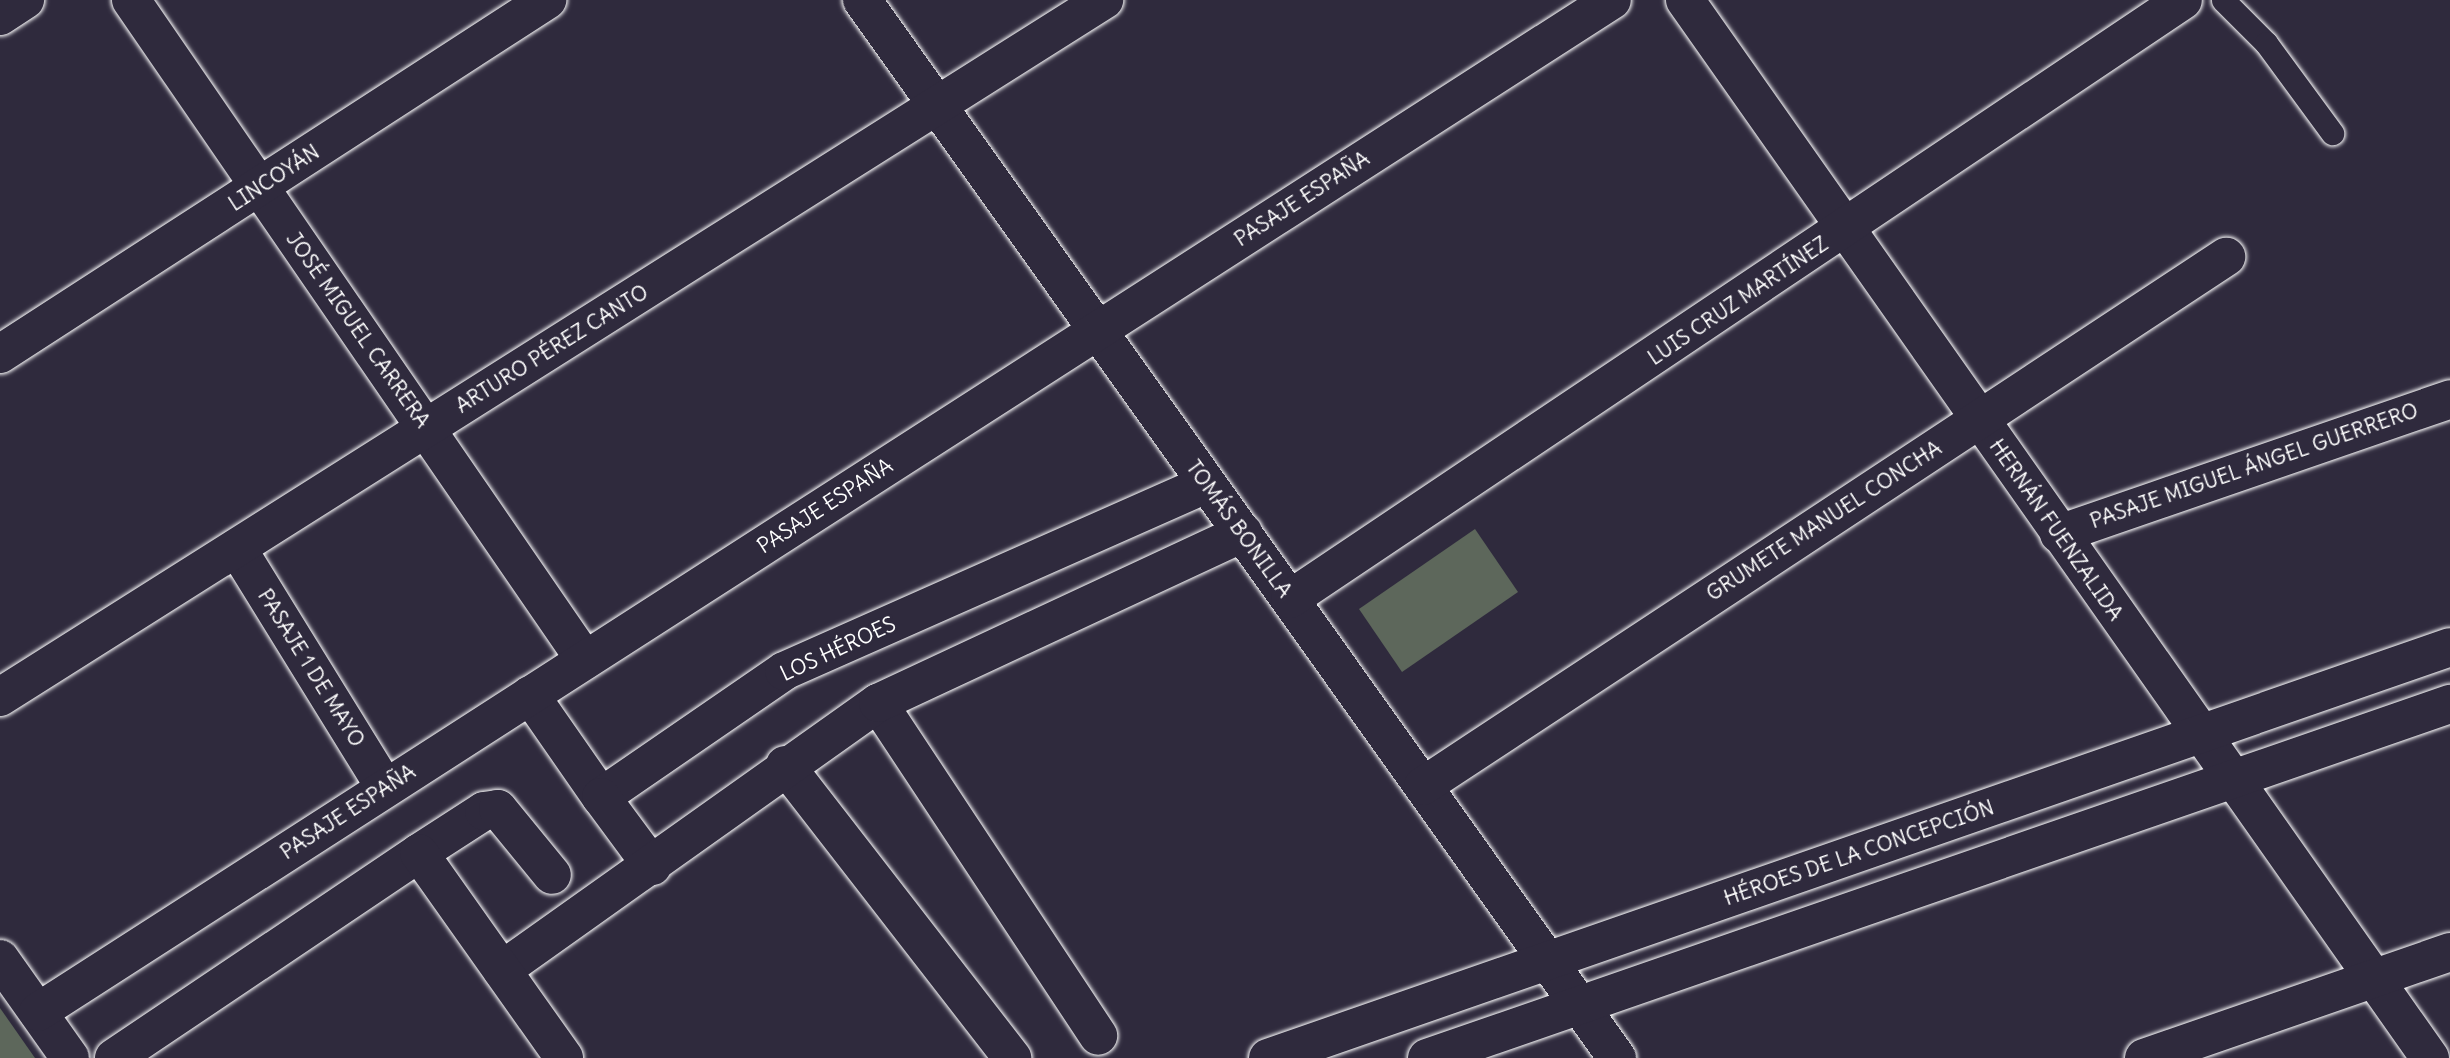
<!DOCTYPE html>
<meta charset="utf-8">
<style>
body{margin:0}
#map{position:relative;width:2450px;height:1058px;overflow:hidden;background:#2f2a3d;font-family:Delius,sans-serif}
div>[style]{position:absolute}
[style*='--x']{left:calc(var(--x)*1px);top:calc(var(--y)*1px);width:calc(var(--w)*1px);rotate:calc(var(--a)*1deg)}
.green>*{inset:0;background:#5d675b}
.roads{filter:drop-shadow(0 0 2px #fff) drop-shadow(0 0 2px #fff)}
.lane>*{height:23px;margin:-11.5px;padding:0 11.5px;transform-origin:11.5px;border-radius:11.5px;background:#2f2a3d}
.street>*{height:38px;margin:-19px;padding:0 19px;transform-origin:19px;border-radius:19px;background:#2f2a3d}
.secondary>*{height:38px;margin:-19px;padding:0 19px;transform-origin:19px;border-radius:19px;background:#2f2a3d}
span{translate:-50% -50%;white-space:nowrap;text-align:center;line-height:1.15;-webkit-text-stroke:5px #2f2a3d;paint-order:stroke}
.street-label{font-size:21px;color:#fff}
</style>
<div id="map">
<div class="green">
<div style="clip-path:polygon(1475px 529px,1518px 592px,1402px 672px,1359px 609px)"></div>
<div style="clip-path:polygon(0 1008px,35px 1058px,0 1058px)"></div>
</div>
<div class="roads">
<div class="lane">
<div style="--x:2223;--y:0;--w:61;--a:45"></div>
<div style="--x:2266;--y:43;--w:112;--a:53.7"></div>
</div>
<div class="street">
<div style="--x:131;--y:0;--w:801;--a:55.48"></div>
<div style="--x:862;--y:0;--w:1300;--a:54.49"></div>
<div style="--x:1685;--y:0;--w:1294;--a:54.85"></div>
<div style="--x:0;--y:16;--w:30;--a:-33"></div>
<div style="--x:0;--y:354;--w:652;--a:-32.91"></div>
<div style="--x:2059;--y:534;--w:414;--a:-19"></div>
<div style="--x:237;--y:548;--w:282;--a:58.3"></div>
<div style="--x:1290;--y:599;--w:1075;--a:-33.85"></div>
<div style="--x:530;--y:695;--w:124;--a:55.2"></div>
<div style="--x:601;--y:797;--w:222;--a:-34.5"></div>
<div style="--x:784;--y:671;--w:462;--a:-23.9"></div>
<div style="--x:0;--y:697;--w:1306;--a:-32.27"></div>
<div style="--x:878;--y:703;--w:399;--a:56.5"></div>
<div style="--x:785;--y:765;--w:371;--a:52.2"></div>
<div style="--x:1423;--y:786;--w:962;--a:-33.38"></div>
<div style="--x:601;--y:797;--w:86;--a:53.5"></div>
<div style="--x:419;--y:853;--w:77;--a:-32.9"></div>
<div style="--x:484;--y:811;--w:14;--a:-8"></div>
<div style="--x:498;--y:809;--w:85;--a:50.7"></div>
<div style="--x:0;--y:959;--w:121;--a:54.7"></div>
<div style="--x:502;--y:970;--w:461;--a:-35.4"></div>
<div style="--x:878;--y:703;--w:403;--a:-25"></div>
<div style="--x:38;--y:1012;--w:1871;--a:-32.74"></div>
<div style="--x:114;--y:1058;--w:367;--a:-33.9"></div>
<div style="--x:419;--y:853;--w:251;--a:54.7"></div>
<div style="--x:2144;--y:1058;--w:324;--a:-19.1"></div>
</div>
<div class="secondary">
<div style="--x:1268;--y:1058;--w:1251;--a:-19.17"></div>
<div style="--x:1427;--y:1058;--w:1083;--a:-19.09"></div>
</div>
</div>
<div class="street-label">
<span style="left:274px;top:178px;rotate:-33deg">LINCOYÁN</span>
<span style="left:1302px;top:199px;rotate:-33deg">PASAJE ESPAÑA</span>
<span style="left:1738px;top:301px;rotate:-34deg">LUIS CRUZ MARTÍNEZ</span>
<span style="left:358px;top:330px;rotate:55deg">JOSÉ MIGUEL CARRERA</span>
<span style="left:552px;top:349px;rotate:-32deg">ARTURO PÉREZ CANTO</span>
<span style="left:2254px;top:466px;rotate:-19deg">PASAJE MIGUEL ÁNGEL GUERRERO</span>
<span style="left:825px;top:506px;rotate:-33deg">PASAJE ESPAÑA</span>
<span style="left:1824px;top:521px;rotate:-33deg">GRUMETE MANUEL CONCHA</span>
<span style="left:1239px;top:529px;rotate:54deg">TOMÁS BONILLA</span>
<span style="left:2056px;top:530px;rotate:55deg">HERNÁN FUENZALIDA</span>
<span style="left:838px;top:649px;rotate:-25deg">LOS HÉROES</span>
<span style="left:311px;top:668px;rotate:58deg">PASAJE 1 DE MAYO</span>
<span style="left:348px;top:812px;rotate:-33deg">PASAJE ESPAÑA</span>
<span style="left:1859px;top:853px;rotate:-19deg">HÉROES DE LA CONCEPCIÓN</span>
</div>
</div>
